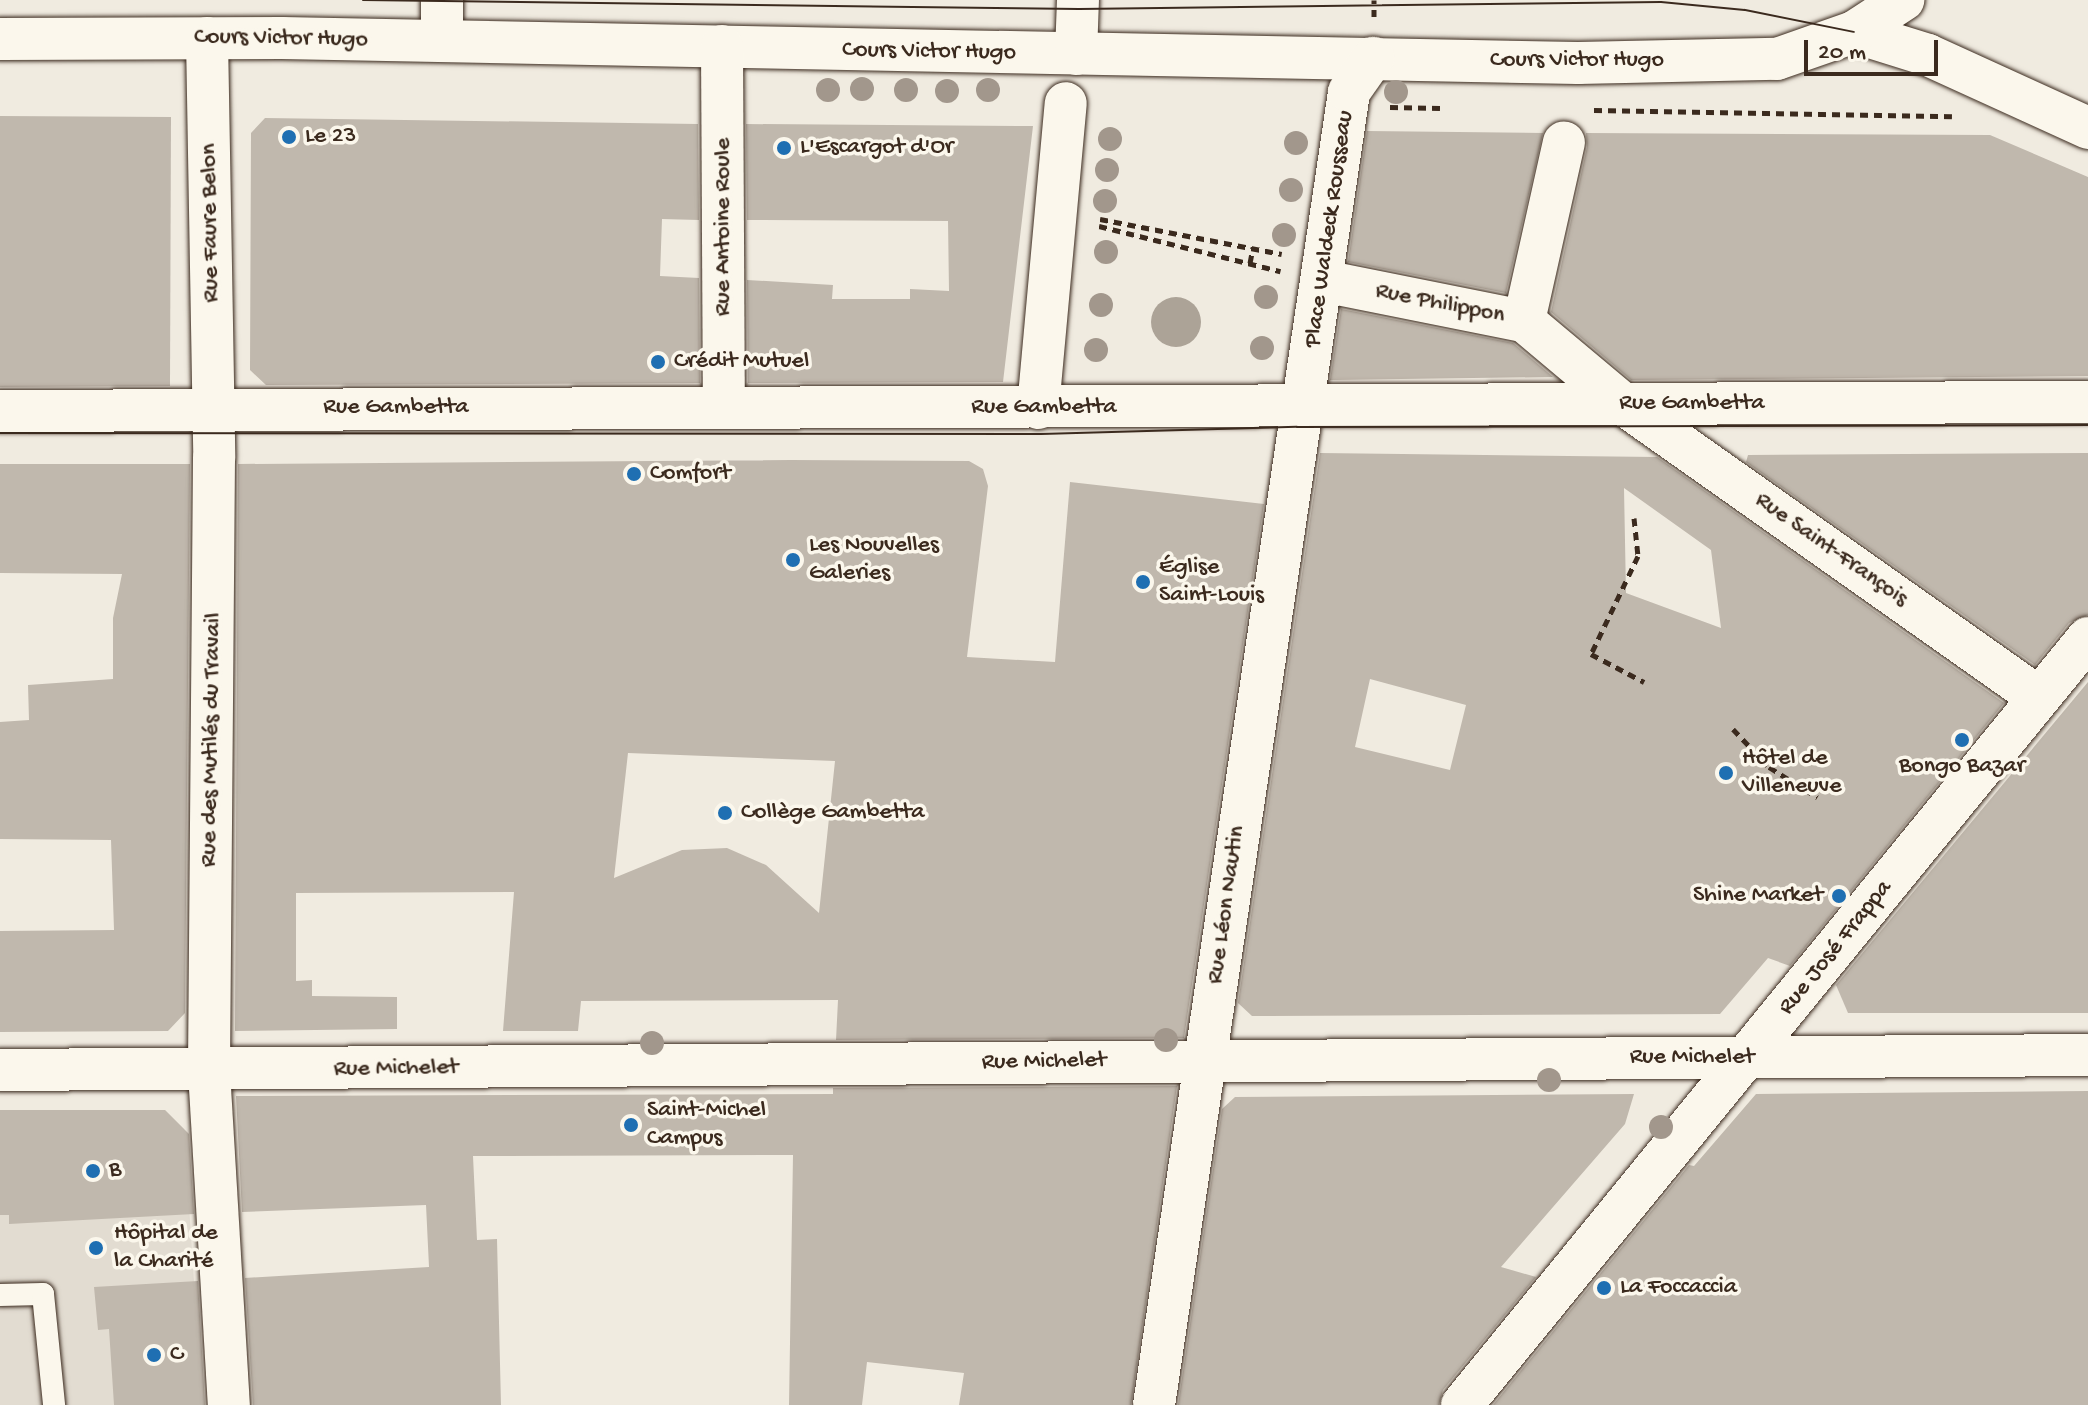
<!DOCTYPE html>
<meta charset="utf-8">
<style>
body{margin:0}
#map{position:relative;width:2088px;height:1405px;overflow:hidden;background:#f0ebe0;font-family:"Gochi Hand",sans-serif}
div>[style]{position:absolute}
[style*='--x']{left:calc(var(--x)*1px);top:calc(var(--y)*1px);width:calc(var(--w)*1px);rotate:calc(var(--a)*1deg)}
.built>*{inset:0;background:#e2dcd1}
.water>*{inset:0;background:#aca397}
.round{border-radius:50%}
.building>*{inset:0;background:#c0b8ad}
.path>*{height:5px;margin-top:-2.5px;transform-origin:0;background:repeating-linear-gradient(90deg,#3b2a1e 0 8px,transparent 0 14px)}
.roads{filter:drop-shadow(0 0 2px #3b2a1e) drop-shadow(0 0 2px #3b2a1e)}
.lane>*{height:22px;margin:-11px;padding:0 11px;transform-origin:11px;border-radius:11px;background:#fbf7ec}
.street>*{height:42px;margin:-21px;padding:0 21px;transform-origin:21px;border-radius:21px;background:#fbf7ec}
.tram>*{height:2px;margin:-1px;padding:0 1px;transform-origin:1px;border-radius:1px;background:#3b2a1e}
.trees>*{width:24px;height:24px;margin:-12px;border-radius:50%;background:#a2978c}
.dots>*{width:22px;height:22px;translate:-50% -50%;box-sizing:border-box;border:4px solid #fbf7ec;border-radius:50%}
span{translate:-50% -50%;white-space:nowrap;text-align:center;line-height:1.15;-webkit-text-stroke:7px #fbf7ec;paint-order:stroke}
.street-label{font-size:24px;color:#3b2a1e}
.poi-label{font-size:24px;color:#3b2a1e}
.left{translate:0 -50%;text-align:left}
.right{translate:-100% -50%;text-align:right}
.scale{position:absolute;left:1804px;top:40px;width:134px;height:36px;box-sizing:border-box;border:4px solid #3b2a1e;border-top:0;padding-left:10px;font-size:24px;line-height:28px;white-space:nowrap;color:#3b2a1e;-webkit-text-stroke:6px #fbf7ec;paint-order:stroke}
</style>
<div id="map">
<div class="built">
<div style="clip-path:polygon(0 1110px,165px 1110px,184px 1129px,202px 1405px,0 1405px)"></div>
</div>
<div class="water">
<div class="round" style="left:1151px;top:297px;width:50px;height:50px"></div>
</div>
<div class="building">
<div style="clip-path:polygon(0 116px,171px 117px,170px 386px,0 387px)"></div>
<div style="clip-path:polygon(265px 118px,698px 124px,699px 220px,662px 219px,660px 276px,699px 278px,700px 383px,266px 385px,250px 370px,251px 133px)"></div>
<div style="clip-path:polygon(746px 124px,1033px 126px,1003px 382px,748px 383px,747px 280px,833px 285px,832px 299px,910px 299px,910px 289px,949px 291px,948px 221px,747px 220px)"></div>
<div style="clip-path:polygon(1367px 131px,1543px 133px,1506px 293px,1348px 262px)"></div>
<div style="clip-path:polygon(1586px 133px,1990px 135px,2088px 177px,2088px 376px,1631px 380px,1551px 312px,1587px 147px)"></div>
<div style="clip-path:polygon(1341px 309px,1513px 343px,1553px 377px,1330px 380px)"></div>
<div style="clip-path:polygon(evenodd,1320px 453px,1657px 457px,2004px 703px,1790px 966px,1768px 958px,1720px 1014px,1252px 1016px,1238px 1003px,1320px 453px,1624px 488px,1711px 550px,1721px 628px,1626px 593px,1624px 488px,1320px 453px,1370px 679px,1466px 705px,1450px 770px,1355px 747px,1370px 679px)"></div>
<div style="clip-path:polygon(2088px 453px,2088px 615px,2069px 623px,2035px 665px,1746px 462px,1748px 455px)"></div>
<div style="clip-path:polygon(evenodd,791px 460px,969px 461px,983px 469px,988px 486px,967px 657px,1055px 662px,1070px 482px,1264px 504px,1184px 1038px,836px 1040px,838px 1000px,581px 1001px,578px 1031px,503px 1031px,514px 892px,296px 893px,296px 981px,312px 980px,312px 996px,397px 997px,397px 1029px,235px 1031px,238px 464px,791px 460px,628px 753px,835px 761px,819px 913px,766px 865px,727px 848px,682px 850px,614px 878px,628px 753px)"></div>
<div style="clip-path:polygon(0 464px,190px 464px,185px 1013px,168px 1031px,0 1032px,0 931px,114px 930px,111px 840px,0 839px,0 722px,29px 720px,28px 685px,113px 679px,113px 618px,122px 574px,0 573px)"></div>
<div style="clip-path:polygon(2088px 682px,2088px 1013px,1848px 1013px,1836px 985px)"></div>
<div style="clip-path:polygon(1177px 1086px,1131px 1405px,959px 1405px,964px 1373px,867px 1362px,862px 1405px,789px 1405px,793px 1155px,473px 1156px,477px 1240px,497px 1239px,501px 1405px,253px 1405px,245px 1278px,429px 1267px,426px 1205px,242px 1212px,236px 1096px,833px 1094px,833px 1088px)"></div>
<div style="clip-path:polygon(2088px 1091px,2088px 1405px,1493px 1405px,1689px 1165px,1694px 1166px,1756px 1094px)"></div>
<div style="clip-path:polygon(1634px 1094px,1625px 1124px,1501px 1267px,1536px 1277px,1443px 1390px,1439px 1405px,1178px 1405px,1222px 1109px,1235px 1097px)"></div>
<div style="clip-path:polygon(0 1110px,165px 1110px,189px 1134px,194px 1214px,9px 1224px,9px 1215px,0 1215px)"></div>
<div style="clip-path:polygon(198px 1281px,205px 1405px,114px 1405px,109px 1329px,98px 1330px,94px 1287px)"></div>
</div>
<div class="path">
<div style="--x:1374;--y:17;--w:17;--a:-90"></div>
<div style="--x:1390;--y:107;--w:50;--a:1.1"></div>
<div style="--x:1594;--y:110;--w:358;--a:1"></div>
<div style="--x:1100;--y:219;--w:185;--a:10.9"></div>
<div style="--x:1099;--y:226;--w:187;--a:14"></div>
<div style="--x:1250;--y:263;--w:16;--a:-79"></div>
<div style="--x:1634;--y:518;--w:38;--a:84"></div>
<div style="--x:1638;--y:556;--w:109;--a:115.6"></div>
<div style="--x:1591;--y:654;--w:60;--a:27.8"></div>
<div style="--x:1733;--y:729;--w:52;--a:46.5"></div>
<div style="--x:1769;--y:767;--w:57;--a:32"></div>
</div>
<div class="roads">
<div class="lane">
<div style="--x:0;--y:1295;--w:43;--a:-1.3"></div>
<div style="--x:43;--y:1294;--w:112;--a:84.3"></div>
</div>
<div class="street">
<div style="--x:1854;--y:32;--w:77;--a:17.3"></div>
<div style="--x:1928;--y:55;--w:176;--a:24.5"></div>
<div style="--x:207;--y:38;--w:420;--a:89"></div>
<div style="--x:214;--y:458;--w:613;--a:90.47"></div>
<div style="--x:209;--y:1071;--w:335;--a:86.6"></div>
<div style="--x:0;--y:39;--w:282;--a:-0.2"></div>
<div style="--x:282;--y:38;--w:1296;--a:1.11"></div>
<div style="--x:1578;--y:63;--w:199;--a:-1.2"></div>
<div style="--x:1777;--y:59;--w:82;--a:-19.3"></div>
<div style="--x:1854;--y:32;--w:59;--a:-33.1"></div>
<div style="--x:442;--y:41;--w:41;--a:-90"></div>
<div style="--x:722;--y:46;--w:362;--a:89.7"></div>
<div style="--x:1076;--y:54;--w:54;--a:-87.9"></div>
<div style="--x:1323;--y:281;--w:205;--a:11.3"></div>
<div style="--x:1524;--y:321;--w:129;--a:40"></div>
<div style="--x:1623;--y:404;--w:508;--a:35.22"></div>
<div style="--x:1524;--y:321;--w:183;--a:-77.4"></div>
<div style="--x:1038;--y:408;--w:306;--a:-84.8"></div>
<div style="--x:0;--y:411;--w:2088;--a:-0.25"></div>
<div style="--x:0;--y:1070;--w:2088;--a:-0.41"></div>
<div style="--x:1154;--y:1405;--w:1327;--a:-81.55"></div>
<div style="--x:1349;--y:92;--w:42;--a:-54.8"></div>
<div style="--x:1462;--y:1405;--w:990;--a:-50.78"></div>
</div>
</div>
<div class="tram">
<div style="--x:363;--y:0;--w:716;--a:0.72"></div>
<div style="--x:1079;--y:9;--w:582;--a:-0.69"></div>
<div style="--x:1661;--y:2;--w:84;--a:5.4"></div>
<div style="--x:1745;--y:10;--w:111;--a:11.4"></div>
<div style="--x:0;--y:433;--w:1041;--a:0.06"></div>
<div style="--x:1041;--y:434;--w:256;--a:-1.6"></div>
<div style="--x:1297;--y:427;--w:791;--a:-0.14"></div>
</div>
<div class="trees">
<div style="left:862px;top:89px"></div>
<div style="left:828px;top:90px"></div>
<div style="left:906px;top:90px"></div>
<div style="left:988px;top:90px"></div>
<div style="left:947px;top:91px"></div>
<div style="left:1396px;top:92px"></div>
<div style="left:1110px;top:139px"></div>
<div style="left:1296px;top:143px"></div>
<div style="left:1107px;top:170px"></div>
<div style="left:1291px;top:190px"></div>
<div style="left:1105px;top:201px"></div>
<div style="left:1284px;top:235px"></div>
<div style="left:1106px;top:252px"></div>
<div style="left:1266px;top:297px"></div>
<div style="left:1101px;top:305px"></div>
<div style="left:1262px;top:348px"></div>
<div style="left:1096px;top:350px"></div>
<div style="left:1166px;top:1040px"></div>
<div style="left:652px;top:1043px"></div>
<div style="left:1549px;top:1080px"></div>
<div style="left:1661px;top:1127px"></div>
</div>
<div class="dots">
<div style="left:289px;top:137px;background:#1f6fb2"></div>
<div style="left:784px;top:148px;background:#1f6fb2"></div>
<div style="left:658px;top:362px;background:#1f6fb2"></div>
<div style="left:634px;top:474px;background:#1f6fb2"></div>
<div style="left:793px;top:560px;background:#1f6fb2"></div>
<div style="left:1143px;top:582px;background:#1f6fb2"></div>
<div style="left:1962px;top:740px;background:#1f6fb2"></div>
<div style="left:1726px;top:773px;background:#1f6fb2"></div>
<div style="left:725px;top:813px;background:#1f6fb2"></div>
<div style="left:1839px;top:896px;background:#1f6fb2"></div>
<div style="left:631px;top:1125px;background:#1f6fb2"></div>
<div style="left:93px;top:1171px;background:#1f6fb2"></div>
<div style="left:96px;top:1248px;background:#1f6fb2"></div>
<div style="left:1604px;top:1288px;background:#1f6fb2"></div>
<div style="left:154px;top:1355px;background:#1f6fb2"></div>
</div>
<div class="street-label">
<span style="left:281px;top:39px;rotate:1deg">Cours Victor Hugo</span>
<span style="left:929px;top:52px;rotate:1deg">Cours Victor Hugo</span>
<span style="left:1577px;top:61px">Cours Victor Hugo</span>
<span style="left:211px;top:223px;rotate:-91deg">Rue Faure Belon</span>
<span style="left:724px;top:227px;rotate:-90deg">Rue Antoine Roule</span>
<span style="left:1330px;top:229px;rotate:-82deg">Place Waldeck Rousseau</span>
<span style="left:1440px;top:304px;rotate:11deg">Rue Philippon</span>
<span style="left:1692px;top:404px">Rue Gambetta</span>
<span style="left:396px;top:408px">Rue Gambetta</span>
<span style="left:1044px;top:408px">Rue Gambetta</span>
<span style="left:1831px;top:550px;rotate:35deg">Rue Saint-François</span>
<span style="left:212px;top:740px;rotate:-89deg">Rue des Mutilés du Travail</span>
<span style="left:1227px;top:905px;rotate:-82deg">Rue Léon Nautin</span>
<span style="left:1836px;top:948px;rotate:-51deg">Rue José Frappa</span>
<span style="left:1692px;top:1058px">Rue Michelet</span>
<span style="left:1044px;top:1062px;rotate:-1deg">Rue Michelet</span>
<span style="left:396px;top:1069px;rotate:-1deg">Rue Michelet</span>
</div>
<div class="poi-label">
<span class="left" style="left:305px;top:137px">Le 23</span>
<span class="left" style="left:800px;top:148px">L'Escargot d'Or</span>
<span class="left" style="left:674px;top:362px">Crédit Mutuel</span>
<span class="left" style="left:650px;top:474px">Comfort</span>
<span class="left" style="left:809px;top:560px">Les Nouvelles<br>Galeries</span>
<span class="left" style="left:1159px;top:582px">Église<br>Saint-Louis</span>
<span class="left" style="left:1742px;top:773px">Hôtel de<br>Villeneuve</span>
<span style="left:1962px;top:767px">Bongo Bazar</span>
<span class="left" style="left:741px;top:813px">Collège Gambetta</span>
<span class="right" style="left:1823px;top:896px">Shine Market</span>
<span class="left" style="left:647px;top:1125px">Saint-Michel<br>Campus</span>
<span class="left" style="left:109px;top:1171px">B</span>
<span class="left" style="left:114px;top:1248px">Hôpital de<br>la Charité</span>
<span class="left" style="left:1620px;top:1288px">La Foccaccia</span>
<span class="left" style="left:170px;top:1355px">C</span>
</div>
<div class="scale">20 m</div>
</div>
